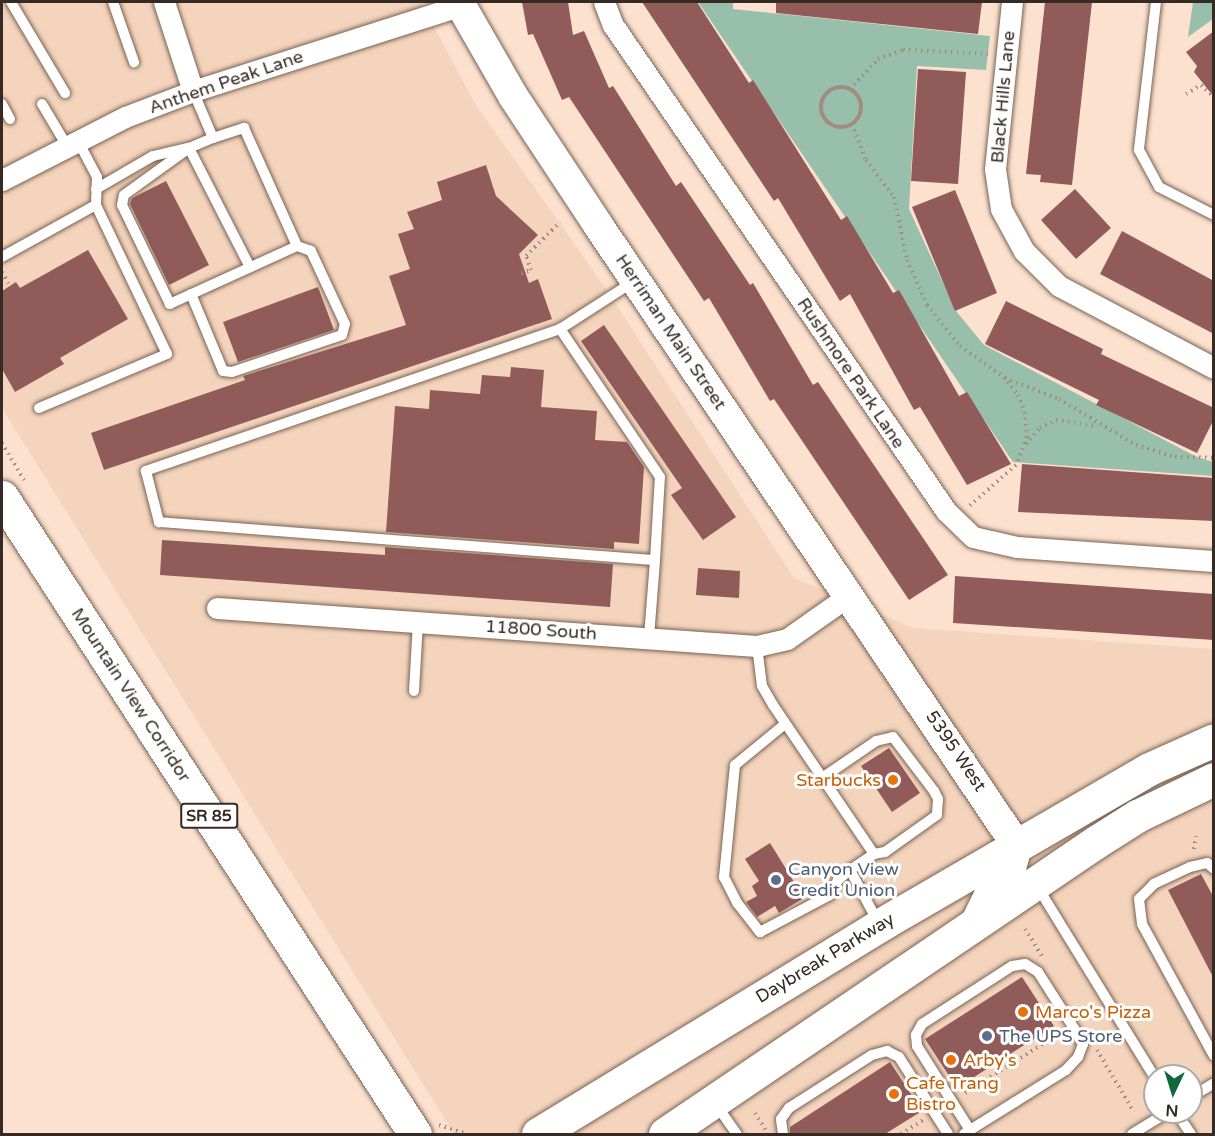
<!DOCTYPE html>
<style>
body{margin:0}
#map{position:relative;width:1215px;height:1136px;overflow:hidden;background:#fde1cf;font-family:"Varela Round",sans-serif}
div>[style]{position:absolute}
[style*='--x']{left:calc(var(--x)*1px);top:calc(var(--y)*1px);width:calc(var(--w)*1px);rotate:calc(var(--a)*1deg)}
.built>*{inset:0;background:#f5d4bd}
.green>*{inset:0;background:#98bfac}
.building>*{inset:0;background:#905b59}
.path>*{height:4px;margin-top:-2px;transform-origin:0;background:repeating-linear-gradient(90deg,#a18d80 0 1.5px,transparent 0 6px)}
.path>.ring{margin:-2px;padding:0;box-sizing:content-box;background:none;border:4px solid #a18d80;border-radius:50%}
.roads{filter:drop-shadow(0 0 2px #796252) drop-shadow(0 0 2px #796252)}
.lane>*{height:10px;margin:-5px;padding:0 5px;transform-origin:5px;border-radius:5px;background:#fff}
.street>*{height:21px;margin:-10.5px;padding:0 10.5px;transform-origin:10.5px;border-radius:10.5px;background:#fff}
.secondary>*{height:30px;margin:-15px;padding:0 15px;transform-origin:15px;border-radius:15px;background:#fff}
.primary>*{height:33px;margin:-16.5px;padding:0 16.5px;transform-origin:16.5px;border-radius:16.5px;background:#fff}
.highway>*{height:33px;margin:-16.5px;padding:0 16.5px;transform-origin:16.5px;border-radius:16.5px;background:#fff}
.dots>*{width:16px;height:16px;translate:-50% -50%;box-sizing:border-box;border:3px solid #fff;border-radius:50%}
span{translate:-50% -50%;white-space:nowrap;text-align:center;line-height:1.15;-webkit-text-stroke:6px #fff;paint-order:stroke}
.shield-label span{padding:2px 4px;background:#fff;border:2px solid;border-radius:4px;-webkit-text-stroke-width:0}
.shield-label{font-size:16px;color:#352b24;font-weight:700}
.street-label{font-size:18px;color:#352b24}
.food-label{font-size:18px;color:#c56008}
.right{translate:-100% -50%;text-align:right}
.left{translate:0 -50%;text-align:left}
.service-label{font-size:18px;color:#4e5e75}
.frame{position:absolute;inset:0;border:3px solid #352b24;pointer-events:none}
.north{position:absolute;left:1143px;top:1064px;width:60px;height:60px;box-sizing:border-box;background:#fff;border:2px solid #aeaaa7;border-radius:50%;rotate:184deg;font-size:16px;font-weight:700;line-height:24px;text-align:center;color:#352b24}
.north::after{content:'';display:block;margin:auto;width:21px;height:27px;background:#0d693c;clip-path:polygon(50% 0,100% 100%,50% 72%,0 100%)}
</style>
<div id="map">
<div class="built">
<div style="clip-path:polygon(evenodd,2px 2px,421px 2px,474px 102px,602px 283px,794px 578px,913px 628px,1213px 649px,1213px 1134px,454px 1134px,2px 408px,2px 2px,1155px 1076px,1191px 1076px,1191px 1112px,1155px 1112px,1155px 1076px)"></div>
</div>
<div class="green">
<div style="clip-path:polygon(698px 2px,733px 2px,733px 9px,990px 36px,986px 70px,917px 66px,909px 209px,956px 311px,984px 345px,1195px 456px,1213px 462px,1213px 476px,1013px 462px)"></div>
<div style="clip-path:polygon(1193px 2px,1213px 2px,1213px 19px,1188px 37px)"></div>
</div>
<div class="building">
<div style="clip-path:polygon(522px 2px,568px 2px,573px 35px,584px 31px,609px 88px,613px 86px,676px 186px,681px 182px,750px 285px,753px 283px,813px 385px,818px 382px,948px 575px,909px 600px,774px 399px,770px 401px,709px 298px,704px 301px,569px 97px,562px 100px,533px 34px,528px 35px)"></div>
<div style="clip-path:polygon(642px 2px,697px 2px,749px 83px,753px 80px,841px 220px,847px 216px,893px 293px,899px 290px,959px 396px,967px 392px,1011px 464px,967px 485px,920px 407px,914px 410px,850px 294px,840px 301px,778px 198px,774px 201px)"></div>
<div style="clip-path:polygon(776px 2px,982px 2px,978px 34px,776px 13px)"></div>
<div style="clip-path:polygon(1045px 2px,1092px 2px,1072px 185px,1040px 182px,1041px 175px,1026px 174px)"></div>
<div style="clip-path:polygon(1214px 31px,1214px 97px,1194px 72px,1197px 66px,1186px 52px)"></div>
<div style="clip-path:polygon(918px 69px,966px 72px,958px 184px,911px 181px)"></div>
<div style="clip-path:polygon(486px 165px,496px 196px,538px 235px,519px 254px,529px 283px,538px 279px,552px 319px,104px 470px,91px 433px,245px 380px,243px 376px,406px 325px,389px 276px,410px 269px,398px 234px,414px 229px,407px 212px,442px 200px,437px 182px)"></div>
<div style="clip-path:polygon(166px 181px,209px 265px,169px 285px,130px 204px,132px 198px)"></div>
<div style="clip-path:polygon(1075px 189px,1111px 228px,1076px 259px,1041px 220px)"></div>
<div style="clip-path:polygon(955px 190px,997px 293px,955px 311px,912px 207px)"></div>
<div style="clip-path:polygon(1122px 231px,1214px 281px,1214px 334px,1100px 274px)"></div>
<div style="clip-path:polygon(88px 250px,128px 319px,60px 358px,64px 364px,15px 392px,2px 369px,2px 291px,16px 282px,20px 288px)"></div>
<div style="clip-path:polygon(318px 287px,334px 330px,238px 362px,223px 322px)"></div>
<div style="clip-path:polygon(1006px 301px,1103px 349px,1101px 354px,1214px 408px,1214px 419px,1197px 453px,1096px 405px,1099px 400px,985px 344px)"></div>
<div style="clip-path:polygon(604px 325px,736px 517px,703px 540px,671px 495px,682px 488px,581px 341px)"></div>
<div style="clip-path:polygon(511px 367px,544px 370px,541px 407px,597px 411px,595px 440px,627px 442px,644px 467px,639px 544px,614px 542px,614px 549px,386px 532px,395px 406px,429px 409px,430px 390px,480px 394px,482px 375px,510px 377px)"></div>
<div style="clip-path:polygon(1022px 464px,1214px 478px,1214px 521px,1018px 512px)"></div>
<div style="clip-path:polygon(162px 540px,385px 555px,385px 547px,613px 564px,610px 607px,160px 575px)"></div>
<div style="clip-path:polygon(698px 568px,740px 571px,739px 598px,696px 595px)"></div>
<div style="clip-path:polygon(955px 576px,1214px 594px,1214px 640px,953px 623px)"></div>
<div style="clip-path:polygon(889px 748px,920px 793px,892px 812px,861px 766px)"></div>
<div style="clip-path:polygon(770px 843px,804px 898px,779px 913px,775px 906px,757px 917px,746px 902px,757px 896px,752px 886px,759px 881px,745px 859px)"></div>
<div style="clip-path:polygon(1201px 874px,1214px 898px,1214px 979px,1168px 890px)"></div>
<div style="clip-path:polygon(1022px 977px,1054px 1026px,957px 1088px,925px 1039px)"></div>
<div style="clip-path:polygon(890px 1062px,922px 1111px,885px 1134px,790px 1134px,790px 1127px)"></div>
</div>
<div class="path">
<div class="ring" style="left:821px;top:87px;width:36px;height:36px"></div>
<div style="--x:850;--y:89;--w:41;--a:-47"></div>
<div style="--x:878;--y:59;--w:27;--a:-20"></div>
<div style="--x:903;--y:50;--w:85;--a:2.7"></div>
<div style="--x:1186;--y:94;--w:17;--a:-31"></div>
<div style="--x:1201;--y:85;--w:18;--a:43"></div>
<div style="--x:852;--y:124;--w:39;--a:69"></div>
<div style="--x:866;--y:160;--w:46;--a:52.9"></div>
<div style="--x:894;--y:197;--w:64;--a:78.3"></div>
<div style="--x:907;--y:260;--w:49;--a:66"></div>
<div style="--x:927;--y:305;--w:53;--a:51.2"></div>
<div style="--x:960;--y:346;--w:54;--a:35.2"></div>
<div style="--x:1004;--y:377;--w:23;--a:52"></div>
<div style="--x:1018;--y:395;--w:18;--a:68"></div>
<div style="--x:1025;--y:412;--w:25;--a:85"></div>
<div style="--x:1027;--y:437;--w:30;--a:111"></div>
<div style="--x:1016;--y:465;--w:64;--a:138.8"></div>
<div style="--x:2;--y:272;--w:13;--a:61"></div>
<div style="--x:521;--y:273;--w:10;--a:-17"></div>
<div style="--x:531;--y:270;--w:15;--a:-110"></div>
<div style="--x:526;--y:256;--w:48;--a:-45"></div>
<div style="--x:1005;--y:378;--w:58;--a:21.3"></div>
<div style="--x:1059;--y:399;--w:90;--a:30.9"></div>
<div style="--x:1136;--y:445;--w:41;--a:17.1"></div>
<div style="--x:1175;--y:457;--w:39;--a:1"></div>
<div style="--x:2;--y:443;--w:43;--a:59.3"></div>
<div style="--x:1026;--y:444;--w:21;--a:-49"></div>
<div style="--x:1040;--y:428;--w:18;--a:-27"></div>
<div style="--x:1056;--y:420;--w:42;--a:8.1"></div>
<div style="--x:1194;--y:849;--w:13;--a:-81"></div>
<div style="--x:1025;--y:929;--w:32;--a:58"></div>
<div style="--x:1097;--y:1050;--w:72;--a:59.2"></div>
<div style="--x:965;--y:1093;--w:112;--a:-32.3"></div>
<div style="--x:755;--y:1113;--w:22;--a:58"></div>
<div style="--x:439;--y:1125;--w:28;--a:18"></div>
<div style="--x:901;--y:1134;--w:26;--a:-32"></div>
</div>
<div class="roads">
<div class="lane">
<div style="--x:11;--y:2;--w:106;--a:59.3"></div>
<div style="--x:113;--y:2;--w:64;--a:70.7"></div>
<div style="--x:1156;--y:2;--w:149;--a:96.6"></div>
<div style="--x:1139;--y:150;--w:42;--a:61.6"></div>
<div style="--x:1159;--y:187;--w:62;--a:27"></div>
<div style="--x:193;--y:91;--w:51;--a:66.9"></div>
<div style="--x:213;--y:138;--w:33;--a:-18"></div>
<div style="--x:244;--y:128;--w:129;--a:65.8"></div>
<div style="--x:297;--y:246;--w:140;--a:155.5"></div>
<div style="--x:170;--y:304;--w:110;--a:-115.9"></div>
<div style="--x:122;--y:205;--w:10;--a:-79"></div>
<div style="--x:124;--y:195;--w:80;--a:-35.9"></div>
<div style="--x:189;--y:148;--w:26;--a:-23"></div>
<div style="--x:2;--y:104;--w:17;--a:62"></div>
<div style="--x:42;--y:104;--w:49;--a:59.2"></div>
<div style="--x:96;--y:189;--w:66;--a:-30.1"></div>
<div style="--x:153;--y:156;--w:37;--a:-13"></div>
<div style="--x:189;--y:148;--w:134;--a:62.9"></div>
<div style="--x:2;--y:257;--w:107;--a:-29"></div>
<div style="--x:191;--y:294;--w:83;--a:67.4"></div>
<div style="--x:223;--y:371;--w:9;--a:6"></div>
<div style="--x:232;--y:372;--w:116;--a:-18.6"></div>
<div style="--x:342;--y:335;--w:11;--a:-75"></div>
<div style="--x:345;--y:324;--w:81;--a:-115"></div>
<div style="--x:311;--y:251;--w:15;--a:-160"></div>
<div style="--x:560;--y:329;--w:87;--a:-32.8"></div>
<div style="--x:39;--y:408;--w:139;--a:-22.9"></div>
<div style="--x:167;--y:354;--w:165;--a:-115.5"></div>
<div style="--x:96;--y:205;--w:28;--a:-88"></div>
<div style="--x:97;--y:177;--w:41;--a:-117.8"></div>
<div style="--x:649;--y:637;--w:77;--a:-85.5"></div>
<div style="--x:655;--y:560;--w:83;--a:-86.6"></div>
<div style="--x:660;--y:477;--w:179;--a:-124"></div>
<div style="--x:560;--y:329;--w:438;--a:161.1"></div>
<div style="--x:146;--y:471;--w:53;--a:75.7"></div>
<div style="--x:159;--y:522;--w:497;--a:4.4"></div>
<div style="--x:757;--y:646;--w:40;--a:82.9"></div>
<div style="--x:762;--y:686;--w:22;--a:60"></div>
<div style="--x:773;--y:705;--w:180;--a:55.9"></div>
<div style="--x:874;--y:854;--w:29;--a:146"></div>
<div style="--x:850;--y:870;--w:59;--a:61.7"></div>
<div style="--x:414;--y:691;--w:70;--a:-86.7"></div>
<div style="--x:785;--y:724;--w:65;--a:140.6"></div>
<div style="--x:735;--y:765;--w:113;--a:95.6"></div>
<div style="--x:724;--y:877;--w:30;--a:63"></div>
<div style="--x:738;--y:904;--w:36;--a:52"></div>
<div style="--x:760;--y:932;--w:79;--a:-27.9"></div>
<div style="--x:830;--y:895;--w:17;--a:-62"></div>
<div style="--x:838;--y:880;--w:16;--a:-40"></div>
<div style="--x:822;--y:778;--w:65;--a:-34.4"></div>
<div style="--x:876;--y:741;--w:17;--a:-13"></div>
<div style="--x:893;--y:737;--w:68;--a:52.8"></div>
<div style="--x:934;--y:791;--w:9;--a:63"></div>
<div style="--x:938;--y:799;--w:16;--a:94"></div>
<div style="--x:937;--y:815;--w:64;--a:144.6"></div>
<div style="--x:885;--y:852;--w:11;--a:170"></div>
<div style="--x:1214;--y:869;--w:9;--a:-139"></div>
<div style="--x:1207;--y:863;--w:17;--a:167"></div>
<div style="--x:1190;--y:867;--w:40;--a:155"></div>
<div style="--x:1154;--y:884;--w:21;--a:135"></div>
<div style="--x:1139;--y:899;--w:25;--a:83"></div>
<div style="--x:1142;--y:924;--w:150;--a:61.4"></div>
<div style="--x:1037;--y:886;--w:225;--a:58.4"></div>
<div style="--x:1191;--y:1097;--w:27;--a:-31"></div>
<div style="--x:715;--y:1103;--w:38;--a:55"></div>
<div style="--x:1176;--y:1112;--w:27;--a:56"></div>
<div style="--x:783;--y:1134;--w:15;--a:-98"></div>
<div style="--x:781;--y:1119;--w:14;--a:-54"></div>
<div style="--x:789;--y:1108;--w:98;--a:-32.6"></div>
<div style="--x:872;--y:1055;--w:16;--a:-15"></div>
<div style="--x:887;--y:1051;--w:13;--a:27"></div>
<div style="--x:899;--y:1057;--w:91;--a:57.5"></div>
<div style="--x:964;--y:1134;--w:7;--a:-34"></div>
<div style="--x:970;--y:1130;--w:53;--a:-31.9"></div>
<div style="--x:1015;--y:1102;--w:60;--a:-32.1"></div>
<div style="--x:1066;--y:1070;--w:18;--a:-47"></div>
<div style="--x:1078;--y:1057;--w:14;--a:-69"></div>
<div style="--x:1083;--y:1044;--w:13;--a:-119"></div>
<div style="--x:1077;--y:1033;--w:72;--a:-122.6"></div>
<div style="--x:1038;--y:972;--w:15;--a:-148"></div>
<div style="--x:1025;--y:964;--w:13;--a:171"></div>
<div style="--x:1012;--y:966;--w:107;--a:147.2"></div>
<div style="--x:922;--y:1024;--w:13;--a:119"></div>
<div style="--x:916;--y:1035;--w:11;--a:85"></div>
<div style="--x:917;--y:1046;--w:99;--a:57.8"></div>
<div style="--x:1132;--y:1134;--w:42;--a:-31.4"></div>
</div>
<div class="street">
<div style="--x:164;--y:2;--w:94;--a:72"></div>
<div style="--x:604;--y:2;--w:25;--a:69"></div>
<div style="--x:613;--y:25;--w:589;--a:55.58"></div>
<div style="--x:946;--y:511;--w:37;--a:44"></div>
<div style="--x:973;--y:537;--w:45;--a:12.8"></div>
<div style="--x:1017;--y:547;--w:197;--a:4.1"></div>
<div style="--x:1012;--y:2;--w:168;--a:95.8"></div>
<div style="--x:995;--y:169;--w:40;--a:81.5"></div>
<div style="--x:1001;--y:209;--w:48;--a:61.3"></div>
<div style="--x:1024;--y:251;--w:49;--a:45"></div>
<div style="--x:1059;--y:286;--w:175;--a:27.9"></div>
<div style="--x:2;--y:180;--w:138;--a:-27.1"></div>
<div style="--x:125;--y:117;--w:73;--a:-20.9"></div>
<div style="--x:193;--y:91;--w:280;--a:-17.7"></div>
<div style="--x:217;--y:608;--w:541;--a:4.03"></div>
<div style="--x:757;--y:646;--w:31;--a:-13"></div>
<div style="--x:787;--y:639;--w:78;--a:-35.1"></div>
</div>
<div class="secondary">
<div style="--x:459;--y:2;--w:108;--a:60.1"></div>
<div style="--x:513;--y:96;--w:154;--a:56.6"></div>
<div style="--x:598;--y:225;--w:749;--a:55.99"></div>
<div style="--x:1017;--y:846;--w:35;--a:105"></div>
<div style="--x:1008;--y:880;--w:22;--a:144"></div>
<div style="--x:990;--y:893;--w:34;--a:116"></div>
</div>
<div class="primary">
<div style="--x:538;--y:1134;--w:401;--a:-31.4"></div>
<div style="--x:880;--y:925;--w:311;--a:-30.1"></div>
<div style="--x:1149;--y:769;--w:71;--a:-24"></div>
<div style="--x:665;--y:1134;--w:521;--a:-34.12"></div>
<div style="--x:1096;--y:842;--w:49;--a:-32.4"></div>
<div style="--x:1137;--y:816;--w:85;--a:-25.7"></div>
</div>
<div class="highway">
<div style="--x:2;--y:497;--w:759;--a:57.04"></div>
</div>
</div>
<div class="dots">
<div style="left:893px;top:780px;background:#e8710a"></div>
<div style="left:776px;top:880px;background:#5c6f8a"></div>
<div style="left:1023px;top:1012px;background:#e8710a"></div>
<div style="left:987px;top:1036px;background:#5c6f8a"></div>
<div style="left:951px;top:1060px;background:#e8710a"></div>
<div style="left:894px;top:1094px;background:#e8710a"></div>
</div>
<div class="shield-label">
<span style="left:209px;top:816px">SR 85</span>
</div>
<div class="street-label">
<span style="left:226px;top:82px;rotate:-19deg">Anthem Peak Lane</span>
<span style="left:1003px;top:97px;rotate:-85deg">Black Hills Lane</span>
<span style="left:671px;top:332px;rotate:56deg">Herriman Main Street</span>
<span style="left:851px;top:373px;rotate:56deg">Rushmore Park Lane</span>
<span style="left:541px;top:630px;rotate:4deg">11800 South</span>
<span style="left:131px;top:695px;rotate:57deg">Mountain View Corridor</span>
<span style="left:956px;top:751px;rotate:56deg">5395 West</span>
<span style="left:825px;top:958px;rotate:-31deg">Daybreak Parkway</span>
</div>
<div class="food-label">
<span class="right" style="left:881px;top:780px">Starbucks</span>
<span class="left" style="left:1035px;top:1012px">Marco's Pizza</span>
<span class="left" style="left:963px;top:1060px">Arby's</span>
<span class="left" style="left:906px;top:1094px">Cafe Trang<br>Bistro</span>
</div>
<div class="service-label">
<span class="left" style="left:788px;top:880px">Canyon View<br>Credit Union</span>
<span class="left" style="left:999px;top:1036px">The UPS Store</span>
</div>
<div class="frame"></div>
<div class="north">N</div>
</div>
